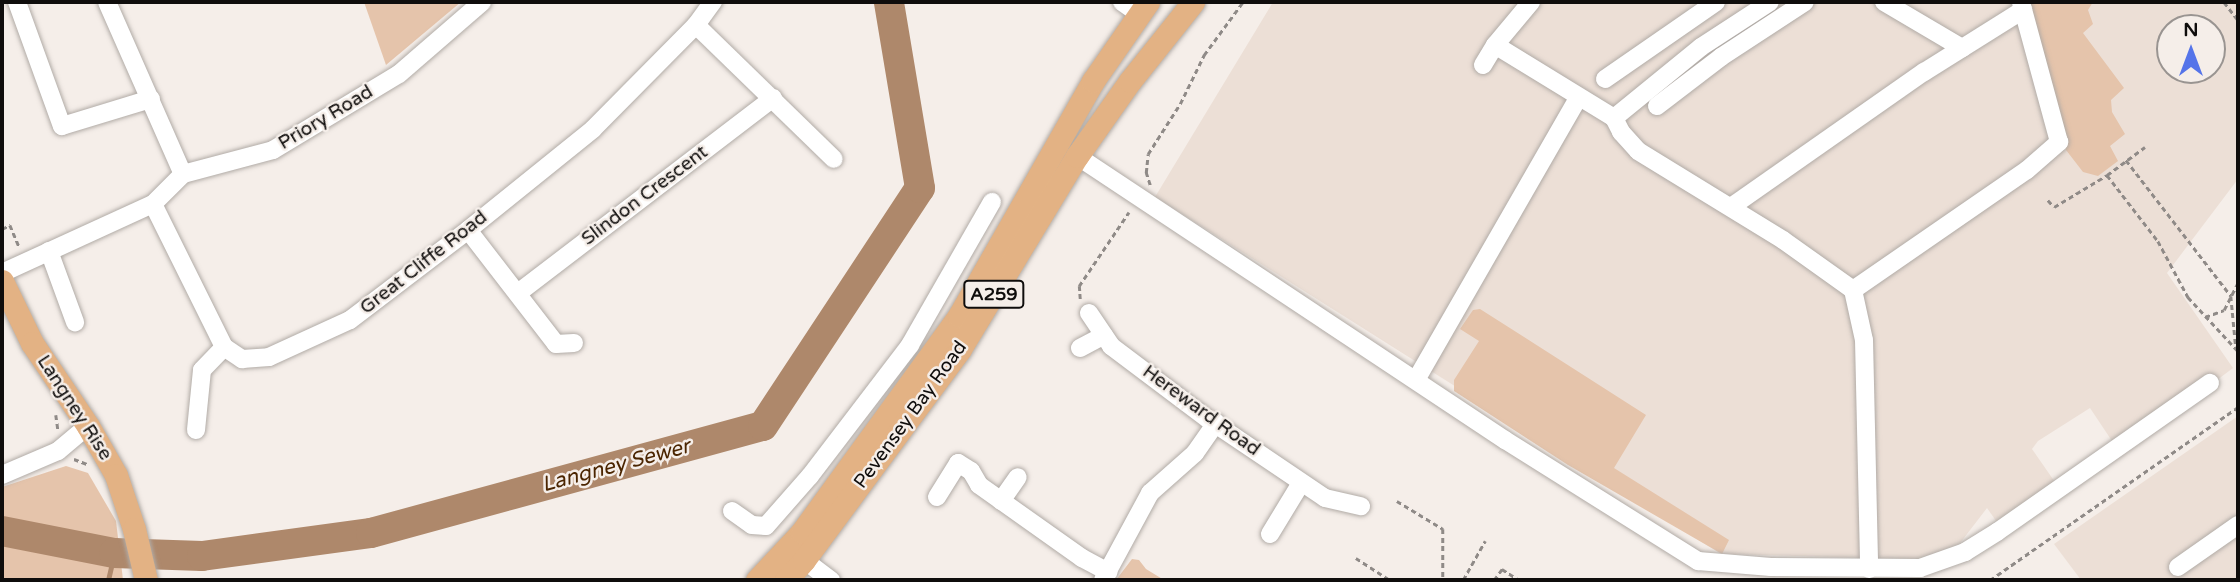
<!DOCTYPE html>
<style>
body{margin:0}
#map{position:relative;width:2240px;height:582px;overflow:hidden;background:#f5eee9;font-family:"Varela Round",sans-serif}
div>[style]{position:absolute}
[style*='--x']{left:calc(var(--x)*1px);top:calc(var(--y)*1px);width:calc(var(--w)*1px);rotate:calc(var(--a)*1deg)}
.built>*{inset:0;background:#ecdfd6}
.green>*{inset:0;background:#e5c4ab}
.stream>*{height:5px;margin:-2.5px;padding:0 2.5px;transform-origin:2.5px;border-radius:2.5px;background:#ae886b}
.river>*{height:30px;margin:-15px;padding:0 15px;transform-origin:15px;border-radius:15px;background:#ae886b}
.path>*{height:2.5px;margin-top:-1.25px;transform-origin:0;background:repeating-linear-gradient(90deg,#8f8a87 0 5px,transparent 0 8.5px)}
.roads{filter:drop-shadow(0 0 2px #b1aba6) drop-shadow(0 0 2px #b1aba6)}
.minor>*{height:18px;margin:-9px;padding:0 9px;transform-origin:9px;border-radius:9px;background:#fff}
.major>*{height:23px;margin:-11.5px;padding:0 11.5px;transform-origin:11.5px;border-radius:11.5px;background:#e3b284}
span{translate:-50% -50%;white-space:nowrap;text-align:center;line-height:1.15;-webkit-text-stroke:5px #f5eee9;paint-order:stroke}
.shield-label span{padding:2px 5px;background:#f5eee9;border:2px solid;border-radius:5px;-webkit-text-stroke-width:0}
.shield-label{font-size:18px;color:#0f0d0c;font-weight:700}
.street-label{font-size:19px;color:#0f0d0c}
.water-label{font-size:21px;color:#4b2500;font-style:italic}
.frame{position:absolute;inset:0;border:4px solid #0f0d0c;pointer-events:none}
.north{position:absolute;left:2156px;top:14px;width:70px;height:70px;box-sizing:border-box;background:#f5eee9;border:2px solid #999491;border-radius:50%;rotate:0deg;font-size:19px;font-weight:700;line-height:28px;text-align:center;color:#0f0d0c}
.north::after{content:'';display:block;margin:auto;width:24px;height:32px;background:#5574e9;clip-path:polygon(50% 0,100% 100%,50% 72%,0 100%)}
</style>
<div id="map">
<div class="built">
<div style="clip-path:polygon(evenodd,1273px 2px,2238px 2px,2238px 179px,2167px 273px,2233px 368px,2120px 453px,2090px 408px,2038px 441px,2032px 449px,2057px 485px,1999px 525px,1987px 508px,1947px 560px,1721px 554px,1155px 197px,1273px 2px,2170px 28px,2212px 28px,2212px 70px,2170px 70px,2170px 28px)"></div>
<div style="clip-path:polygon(2238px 416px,2238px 580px,2081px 580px,2054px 544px)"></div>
</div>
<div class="green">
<div style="clip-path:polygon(364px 2px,461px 2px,386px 65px)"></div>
<div style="clip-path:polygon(2028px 2px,2093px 2px,2088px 10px,2093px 24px,2083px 33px,2124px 88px,2111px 100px,2112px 112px,2125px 134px,2110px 146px,2118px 161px,2098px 176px,2083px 172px,2066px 150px)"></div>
<div style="clip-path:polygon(1480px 309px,1646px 415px,1614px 468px,1729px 540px,1722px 554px,1568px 465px,1454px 391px,1454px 380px,1479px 341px,1460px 329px,1473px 310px)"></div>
<div style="clip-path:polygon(66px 466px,88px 473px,116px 521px,123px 580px,2px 580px,2px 487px)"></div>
<div style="clip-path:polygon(1132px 559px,1139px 560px,1146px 569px,1164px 580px,1116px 580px)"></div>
</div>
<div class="stream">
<div style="--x:108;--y:580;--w:28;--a:-77"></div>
</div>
<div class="river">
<div style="--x:2;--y:531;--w:114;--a:11.1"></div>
<div style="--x:114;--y:553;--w:88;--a:2"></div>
<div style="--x:202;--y:556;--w:171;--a:-7.8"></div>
<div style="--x:371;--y:533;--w:406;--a:-15.3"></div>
<div style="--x:763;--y:426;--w:285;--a:-56.6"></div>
<div style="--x:920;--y:188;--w:189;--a:-99.5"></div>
</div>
<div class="path">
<div style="--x:2224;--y:2;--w:23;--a:52"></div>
<div style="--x:2126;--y:160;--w:172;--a:52.3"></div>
<div style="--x:2231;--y:296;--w:52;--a:84.5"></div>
<div style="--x:2107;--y:175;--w:47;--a:-36.4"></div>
<div style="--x:1150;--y:185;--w:13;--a:-108"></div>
<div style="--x:1146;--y:173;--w:19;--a:-84"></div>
<div style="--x:1148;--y:154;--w:59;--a:-57.4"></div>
<div style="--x:1180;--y:104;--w:55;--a:-63.9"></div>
<div style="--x:1204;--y:55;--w:66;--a:-53.7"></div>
<div style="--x:2048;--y:200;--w:9;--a:49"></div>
<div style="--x:2054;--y:207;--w:62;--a:-31.1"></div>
<div style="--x:2107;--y:175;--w:83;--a:52.3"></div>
<div style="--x:2158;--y:241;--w:64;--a:61.8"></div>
<div style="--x:2188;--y:297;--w:74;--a:47.2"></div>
<div style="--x:2;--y:229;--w:9;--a:-27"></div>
<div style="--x:10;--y:225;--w:25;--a:67"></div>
<div style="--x:1080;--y:299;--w:13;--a:-94"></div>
<div style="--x:1079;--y:286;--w:89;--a:-56"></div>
<div style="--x:2205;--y:317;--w:20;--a:-20"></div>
<div style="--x:2224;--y:310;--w:31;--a:-63"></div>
<div style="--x:56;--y:415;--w:14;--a:82"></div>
<div style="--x:74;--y:459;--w:14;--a:21"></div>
<div style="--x:1397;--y:501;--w:54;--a:31.3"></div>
<div style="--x:1443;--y:529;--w:51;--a:90"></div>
<div style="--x:1356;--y:558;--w:40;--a:32.9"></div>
<div style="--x:1463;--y:580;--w:45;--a:-60.6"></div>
<div style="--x:1494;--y:580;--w:14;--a:-54"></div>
<div style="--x:1502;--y:569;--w:20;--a:33"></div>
<div style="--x:1990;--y:580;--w:302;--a:-34.9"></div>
</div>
<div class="roads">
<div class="minor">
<div style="--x:17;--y:2;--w:132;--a:70.1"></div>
<div style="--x:62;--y:126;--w:93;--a:-16.9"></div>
<div style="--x:107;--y:2;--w:188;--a:66.2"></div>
<div style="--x:1122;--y:2;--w:21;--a:35"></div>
<div style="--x:1531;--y:2;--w:56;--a:129.9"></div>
<div style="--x:1495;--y:45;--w:140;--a:31.5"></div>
<div style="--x:1614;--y:118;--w:16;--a:63"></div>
<div style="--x:1621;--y:132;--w:25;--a:48"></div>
<div style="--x:1638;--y:151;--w:170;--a:31.5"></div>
<div style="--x:1783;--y:240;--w:86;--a:35.5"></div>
<div style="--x:1853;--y:290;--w:211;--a:-34.6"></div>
<div style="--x:2027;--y:170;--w:43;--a:-41.2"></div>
<div style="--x:2059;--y:142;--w:145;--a:-105.2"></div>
<div style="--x:1884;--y:2;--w:91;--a:30.5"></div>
<div style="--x:696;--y:25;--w:192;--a:44.2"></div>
<div style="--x:1483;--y:65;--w:23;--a:-59"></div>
<div style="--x:1605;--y:79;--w:135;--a:-34.7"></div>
<div style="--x:1657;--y:106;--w:81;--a:-37.4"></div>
<div style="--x:1721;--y:57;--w:100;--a:-33.2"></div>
<div style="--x:1614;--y:118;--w:112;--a:-39.2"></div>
<div style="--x:1701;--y:47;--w:82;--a:-33.1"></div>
<div style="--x:1077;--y:156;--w:514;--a:33.57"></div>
<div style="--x:1505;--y:440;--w:228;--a:32.1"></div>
<div style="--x:1698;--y:561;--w:73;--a:4.7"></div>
<div style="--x:1771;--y:567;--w:149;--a:0.4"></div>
<div style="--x:1920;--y:568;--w:48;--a:-19.6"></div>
<div style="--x:1965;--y:552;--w:38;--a:-32"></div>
<div style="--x:1997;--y:532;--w:260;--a:-35"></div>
<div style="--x:153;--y:204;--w:160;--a:63.6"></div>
<div style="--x:224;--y:347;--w:22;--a:34"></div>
<div style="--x:242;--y:359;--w:27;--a:-4"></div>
<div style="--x:269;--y:357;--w:89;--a:-24.6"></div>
<div style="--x:350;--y:320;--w:148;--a:-37.3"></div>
<div style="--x:468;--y:230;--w:161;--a:-38.9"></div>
<div style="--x:593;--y:129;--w:146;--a:-45.3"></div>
<div style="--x:696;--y:25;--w:29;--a:-54"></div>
<div style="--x:1731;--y:207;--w:236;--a:-35"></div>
<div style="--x:1924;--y:72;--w:117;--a:-32.1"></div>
<div style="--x:468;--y:230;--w:144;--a:52.3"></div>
<div style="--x:556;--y:344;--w:18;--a:-3"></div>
<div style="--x:49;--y:251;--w:76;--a:69.9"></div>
<div style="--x:2;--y:273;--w:166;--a:-24.6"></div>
<div style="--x:153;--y:204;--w:42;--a:-45"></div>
<div style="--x:183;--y:174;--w:93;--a:-14.9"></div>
<div style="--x:273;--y:150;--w:147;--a:-31.1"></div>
<div style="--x:399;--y:74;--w:110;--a:-40.9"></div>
<div style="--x:1853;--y:290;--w:51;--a:77.6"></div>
<div style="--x:1864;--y:340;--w:229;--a:88.7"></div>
<div style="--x:518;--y:293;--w:321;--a:-37.4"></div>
<div style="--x:1089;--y:313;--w:40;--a:56"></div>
<div style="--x:1111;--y:346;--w:121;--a:37"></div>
<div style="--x:1208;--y:419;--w:141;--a:34"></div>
<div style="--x:1325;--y:498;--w:37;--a:13"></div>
<div style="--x:1080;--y:348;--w:27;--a:-28"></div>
<div style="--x:1416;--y:380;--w:325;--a:-60.1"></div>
<div style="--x:196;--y:430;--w:60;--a:-84.3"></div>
<div style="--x:202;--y:370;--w:32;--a:-46"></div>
<div style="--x:2;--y:475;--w:61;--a:-23.2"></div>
<div style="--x:58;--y:451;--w:39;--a:-40"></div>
<div style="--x:937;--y:497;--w:40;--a:-58"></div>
<div style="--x:958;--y:463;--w:15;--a:32"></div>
<div style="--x:971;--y:471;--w:16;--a:60"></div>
<div style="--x:979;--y:485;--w:126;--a:35.3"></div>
<div style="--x:1082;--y:558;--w:30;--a:28"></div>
<div style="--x:1001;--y:501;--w:29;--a:-55"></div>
<div style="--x:732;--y:511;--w:24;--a:35"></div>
<div style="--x:752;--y:525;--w:14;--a:4"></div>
<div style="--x:766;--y:526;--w:67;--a:-48.7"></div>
<div style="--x:810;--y:476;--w:165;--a:-52.6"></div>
<div style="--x:910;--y:345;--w:165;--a:-60.2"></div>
<div style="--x:1270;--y:534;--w:60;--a:-58.7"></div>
<div style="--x:804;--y:560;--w:34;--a:37"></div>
<div style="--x:2178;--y:567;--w:73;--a:-35"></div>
<div style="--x:1103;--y:580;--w:99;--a:-61.6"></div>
<div style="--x:1150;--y:493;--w:60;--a:-41.6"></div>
<div style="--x:1195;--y:453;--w:37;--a:-55"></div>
</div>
<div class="major">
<div style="--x:2;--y:281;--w:69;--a:64.2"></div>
<div style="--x:32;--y:343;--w:100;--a:56"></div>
<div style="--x:88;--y:426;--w:56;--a:60.3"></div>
<div style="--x:116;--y:475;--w:57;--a:71.6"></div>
<div style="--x:134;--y:529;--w:52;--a:76.8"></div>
<div style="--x:757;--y:580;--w:66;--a:-46.8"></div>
<div style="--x:802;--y:532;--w:267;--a:-54"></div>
<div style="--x:959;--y:316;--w:271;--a:-60.3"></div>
<div style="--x:1093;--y:81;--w:96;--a:-55.2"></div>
<div style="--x:786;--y:580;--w:27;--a:-48"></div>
<div style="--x:804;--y:560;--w:262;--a:-53.5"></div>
<div style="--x:960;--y:349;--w:226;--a:-58.8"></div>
<div style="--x:1077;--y:156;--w:92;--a:-54.8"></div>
<div style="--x:1130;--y:81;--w:101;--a:-51.4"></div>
</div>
</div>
<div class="shield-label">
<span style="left:994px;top:294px">A259</span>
</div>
<div class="street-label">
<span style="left:326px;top:118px;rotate:-31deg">Priory Road</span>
<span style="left:645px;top:196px;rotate:-37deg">Slindon Crescent</span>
<span style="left:424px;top:263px;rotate:-38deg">Great Cliffe Road</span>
<span style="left:74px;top:408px;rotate:57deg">Langney Rise</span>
<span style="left:1201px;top:411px;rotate:36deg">Hereward Road</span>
<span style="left:911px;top:415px;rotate:-54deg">Pevensey Bay Road</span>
</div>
<div class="water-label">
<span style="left:616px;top:466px;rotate:-15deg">Langney Sewer</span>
</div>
<div class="frame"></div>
<div class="north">N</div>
</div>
